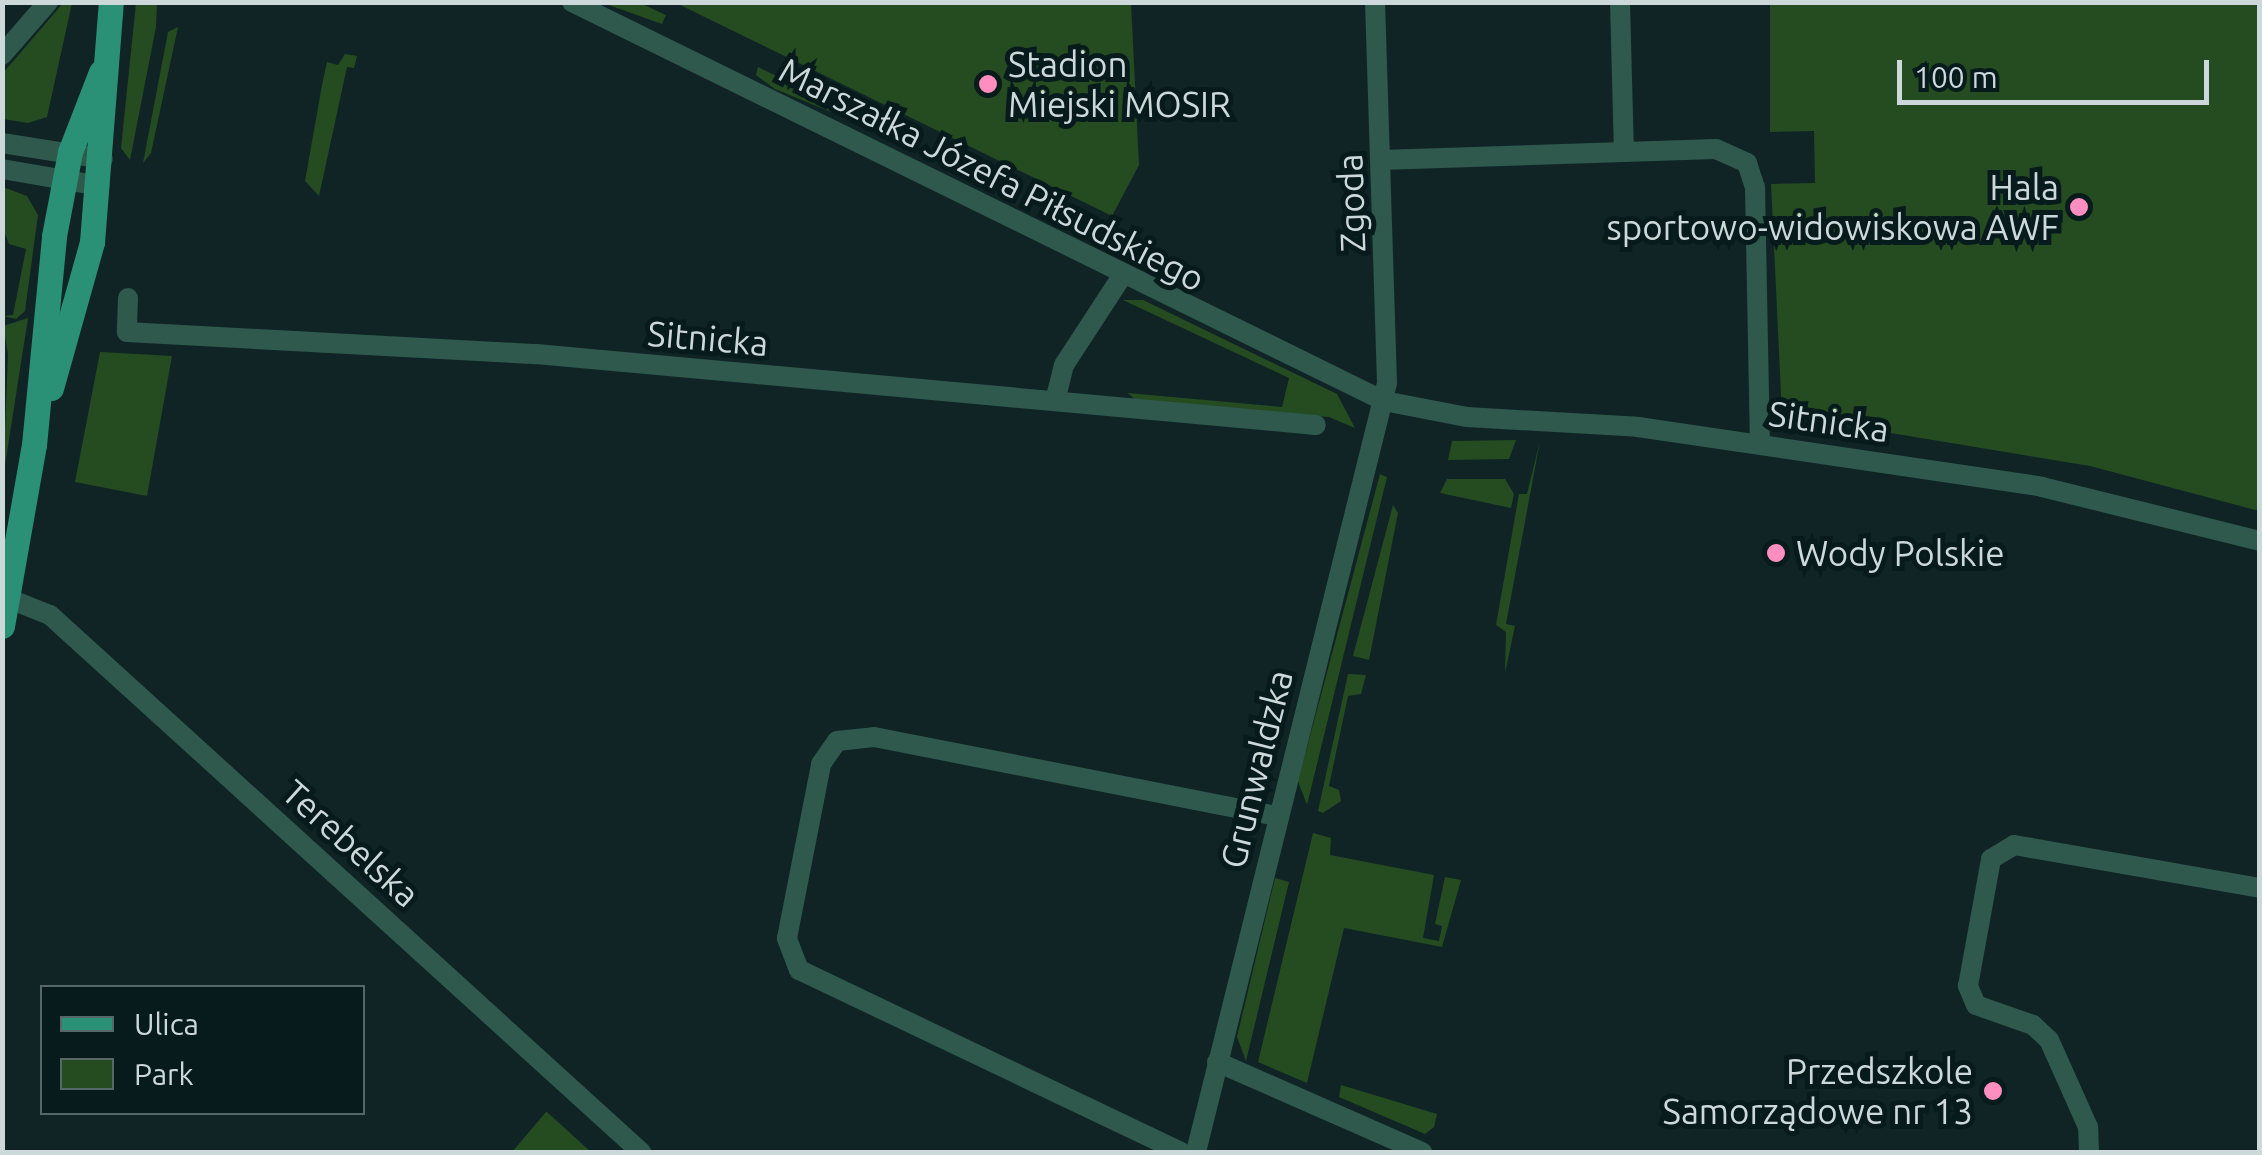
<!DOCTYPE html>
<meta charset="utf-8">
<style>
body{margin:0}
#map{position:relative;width:2262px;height:1155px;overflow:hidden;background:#102426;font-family:Ubuntu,sans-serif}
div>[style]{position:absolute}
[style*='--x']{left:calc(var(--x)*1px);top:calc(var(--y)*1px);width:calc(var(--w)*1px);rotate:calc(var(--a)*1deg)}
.green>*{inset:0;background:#254b20}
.minor>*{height:20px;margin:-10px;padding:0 10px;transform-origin:10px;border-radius:10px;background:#2e594c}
.major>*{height:25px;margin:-12.5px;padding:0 12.5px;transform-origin:12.5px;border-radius:12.5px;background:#2a9176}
.dots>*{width:28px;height:28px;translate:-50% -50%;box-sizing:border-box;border:5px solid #071b1c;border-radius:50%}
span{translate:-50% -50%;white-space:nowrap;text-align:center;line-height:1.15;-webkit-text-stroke:10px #071b1c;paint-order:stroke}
.poi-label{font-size:35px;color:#ccd8d9}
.left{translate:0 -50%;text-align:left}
.right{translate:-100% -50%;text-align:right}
.street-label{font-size:35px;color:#ccd8d9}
.frame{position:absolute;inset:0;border:5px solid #ccd8d9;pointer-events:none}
.legend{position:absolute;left:40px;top:985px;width:325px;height:130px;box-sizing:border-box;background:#071b1c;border:2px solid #566768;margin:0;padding:12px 18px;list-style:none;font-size:30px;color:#ccd8d9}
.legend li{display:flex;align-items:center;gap:20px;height:50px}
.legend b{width:50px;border:2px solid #566768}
.scale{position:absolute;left:1897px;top:60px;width:312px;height:45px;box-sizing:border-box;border:5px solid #ccd8d9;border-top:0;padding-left:12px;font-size:30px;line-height:35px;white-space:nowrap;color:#ccd8d9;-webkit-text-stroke:8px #071b1c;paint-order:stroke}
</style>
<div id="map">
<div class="green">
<div style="clip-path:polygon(64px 2px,72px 3px,47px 117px,28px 123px,3px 119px,3px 73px)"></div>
<div style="clip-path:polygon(136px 3px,157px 3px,156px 27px,130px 160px,121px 148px)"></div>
<div style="clip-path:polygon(603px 3px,640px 3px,666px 15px,662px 24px)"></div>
<div style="clip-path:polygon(676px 3px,1131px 3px,1139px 165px,1112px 216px)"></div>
<div style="clip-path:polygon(1770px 3px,2259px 3px,2259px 511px,2090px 466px,1782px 415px,1771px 184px,1815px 183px,1814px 131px,1770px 132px)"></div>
<div style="clip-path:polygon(178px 27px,151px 153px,143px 163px,168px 32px)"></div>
<div style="clip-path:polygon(345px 54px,357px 56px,354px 68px,347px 67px,319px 196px,305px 181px,322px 85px,327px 62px,338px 65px)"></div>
<div style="clip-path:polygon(758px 67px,860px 116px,858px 123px,775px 89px,756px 75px)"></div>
<div style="clip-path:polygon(3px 187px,27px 196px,38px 215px,25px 311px,16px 319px,3px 316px,13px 315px,26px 249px,9px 244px,5px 234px)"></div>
<div style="clip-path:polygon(1123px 300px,1143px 300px,1337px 394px,1355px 428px,1329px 417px,1140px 404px,1128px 393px,1282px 407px,1289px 378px)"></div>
<div style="clip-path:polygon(28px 318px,3px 478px,8px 354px,3px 326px)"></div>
<div style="clip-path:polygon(100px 352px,172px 356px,147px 496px,75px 482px)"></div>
<div style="clip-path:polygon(1516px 440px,1509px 459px,1448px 460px,1452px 441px)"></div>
<div style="clip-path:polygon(1540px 441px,1506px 624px,1515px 626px,1505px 673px,1506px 632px,1496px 625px,1519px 494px,1527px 494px)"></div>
<div style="clip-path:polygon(1380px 474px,1387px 477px,1307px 805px,1298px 781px)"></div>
<div style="clip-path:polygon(1447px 479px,1505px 479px,1514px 494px,1511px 508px,1440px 493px)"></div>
<div style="clip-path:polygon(1393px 505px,1398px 513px,1369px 660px,1353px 656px)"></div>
<div style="clip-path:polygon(1348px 674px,1366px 675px,1361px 694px,1348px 696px,1329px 786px,1339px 790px,1341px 801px,1323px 813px,1318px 811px)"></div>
<div style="clip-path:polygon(1313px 833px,1331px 838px,1330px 855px,1434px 875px,1423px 938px,1439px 941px,1442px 926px,1435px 924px,1445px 877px,1461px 880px,1442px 947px,1344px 928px,1307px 1083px,1258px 1062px)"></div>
<div style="clip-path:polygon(1275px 878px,1289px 882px,1246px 1061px,1237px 1037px)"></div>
<div style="clip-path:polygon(1341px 1085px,1437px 1114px,1434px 1127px,1425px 1134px,1339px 1097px)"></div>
<div style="clip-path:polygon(546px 1112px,547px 1112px,591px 1152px,512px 1152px)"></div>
</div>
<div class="minor">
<div style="--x:572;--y:2;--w:905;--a:26.17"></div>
<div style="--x:1384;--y:401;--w:85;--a:10.9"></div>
<div style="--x:1467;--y:417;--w:171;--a:3.3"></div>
<div style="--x:1638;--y:427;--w:408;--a:8.4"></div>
<div style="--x:2042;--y:487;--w:225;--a:13.9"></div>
<div style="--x:1620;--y:2;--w:150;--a:88.5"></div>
<div style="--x:2;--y:55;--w:70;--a:-49"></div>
<div style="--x:2;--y:143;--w:102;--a:9"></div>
<div style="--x:1381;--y:160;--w:335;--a:-1.9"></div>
<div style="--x:1716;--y:149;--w:34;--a:24"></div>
<div style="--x:1747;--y:163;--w:25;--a:72"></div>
<div style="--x:1755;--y:187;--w:257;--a:88.9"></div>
<div style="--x:2;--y:169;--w:99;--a:9.8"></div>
<div style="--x:128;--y:298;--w:34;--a:92"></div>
<div style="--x:127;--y:332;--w:410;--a:3.1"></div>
<div style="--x:536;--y:354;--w:783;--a:5.2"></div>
<div style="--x:1055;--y:401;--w:37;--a:-76"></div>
<div style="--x:1064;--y:365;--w:106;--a:-56.9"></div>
<div style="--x:7;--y:598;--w:46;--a:21.6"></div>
<div style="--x:50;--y:615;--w:799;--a:42.26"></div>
<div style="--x:1217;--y:1062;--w:224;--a:23.7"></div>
<div style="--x:1181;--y:1152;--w:423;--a:-154.5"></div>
<div style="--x:799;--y:970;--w:34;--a:-111"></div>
<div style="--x:787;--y:938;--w:177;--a:-78.9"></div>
<div style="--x:821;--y:764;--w:28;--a:-55"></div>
<div style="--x:837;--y:741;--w:37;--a:-6"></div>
<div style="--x:874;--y:737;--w:412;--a:11.1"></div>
<div style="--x:1196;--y:1152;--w:792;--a:-76.05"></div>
<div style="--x:1387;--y:383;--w:381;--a:-91.8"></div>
<div style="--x:2089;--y:1152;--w:25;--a:-92"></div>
<div style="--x:2088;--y:1127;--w:95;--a:-114.1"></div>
<div style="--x:2049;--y:1040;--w:22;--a:-137"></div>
<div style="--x:2033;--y:1025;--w:60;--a:-160.7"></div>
<div style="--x:1976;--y:1005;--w:21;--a:-113"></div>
<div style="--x:1968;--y:986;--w:129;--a:-79.7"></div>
<div style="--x:1991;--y:859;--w:27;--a:-31"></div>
<div style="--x:2014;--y:845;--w:250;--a:9.9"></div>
</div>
<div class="major">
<div style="--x:51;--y:388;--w:152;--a:-74.3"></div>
<div style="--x:92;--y:242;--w:241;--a:-85.5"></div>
<div style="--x:2;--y:626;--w:184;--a:-80"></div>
<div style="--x:34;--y:445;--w:210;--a:-84.5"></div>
<div style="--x:54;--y:236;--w:86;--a:-79.2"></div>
<div style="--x:70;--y:152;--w:86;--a:-68.8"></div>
</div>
<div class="dots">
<div style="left:988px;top:84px;background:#fd8ebf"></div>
<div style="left:2079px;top:207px;background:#fd8ebf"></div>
<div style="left:1776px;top:553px;background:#fd8ebf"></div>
<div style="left:1993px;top:1091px;background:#fd8ebf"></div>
</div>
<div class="poi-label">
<span class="left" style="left:1008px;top:84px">Stadion<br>Miejski MOSIR</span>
<span class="right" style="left:2059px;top:207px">Hala<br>sportowo-widowiskowa AWF</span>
<span class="left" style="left:1796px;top:553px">Wody Polskie</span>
<span class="right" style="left:1973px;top:1091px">Przedszkole<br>Samorządowe nr 13</span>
</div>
<div class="street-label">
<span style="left:992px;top:174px;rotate:27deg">Marszałka Józefa Piłsudskiego</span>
<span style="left:1351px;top:203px;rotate:-92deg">Zgoda</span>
<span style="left:708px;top:338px;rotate:5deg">Sitnicka</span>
<span style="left:1829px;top:421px;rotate:8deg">Sitnicka</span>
<span style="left:1256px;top:769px;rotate:-76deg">Grunwaldzka</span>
<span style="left:351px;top:843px;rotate:42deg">Terebelska</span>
</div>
<div class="frame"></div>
<ul class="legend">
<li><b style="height:12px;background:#2a9176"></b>Ulica</li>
<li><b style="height:28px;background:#254b20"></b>Park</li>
</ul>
<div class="scale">100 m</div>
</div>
